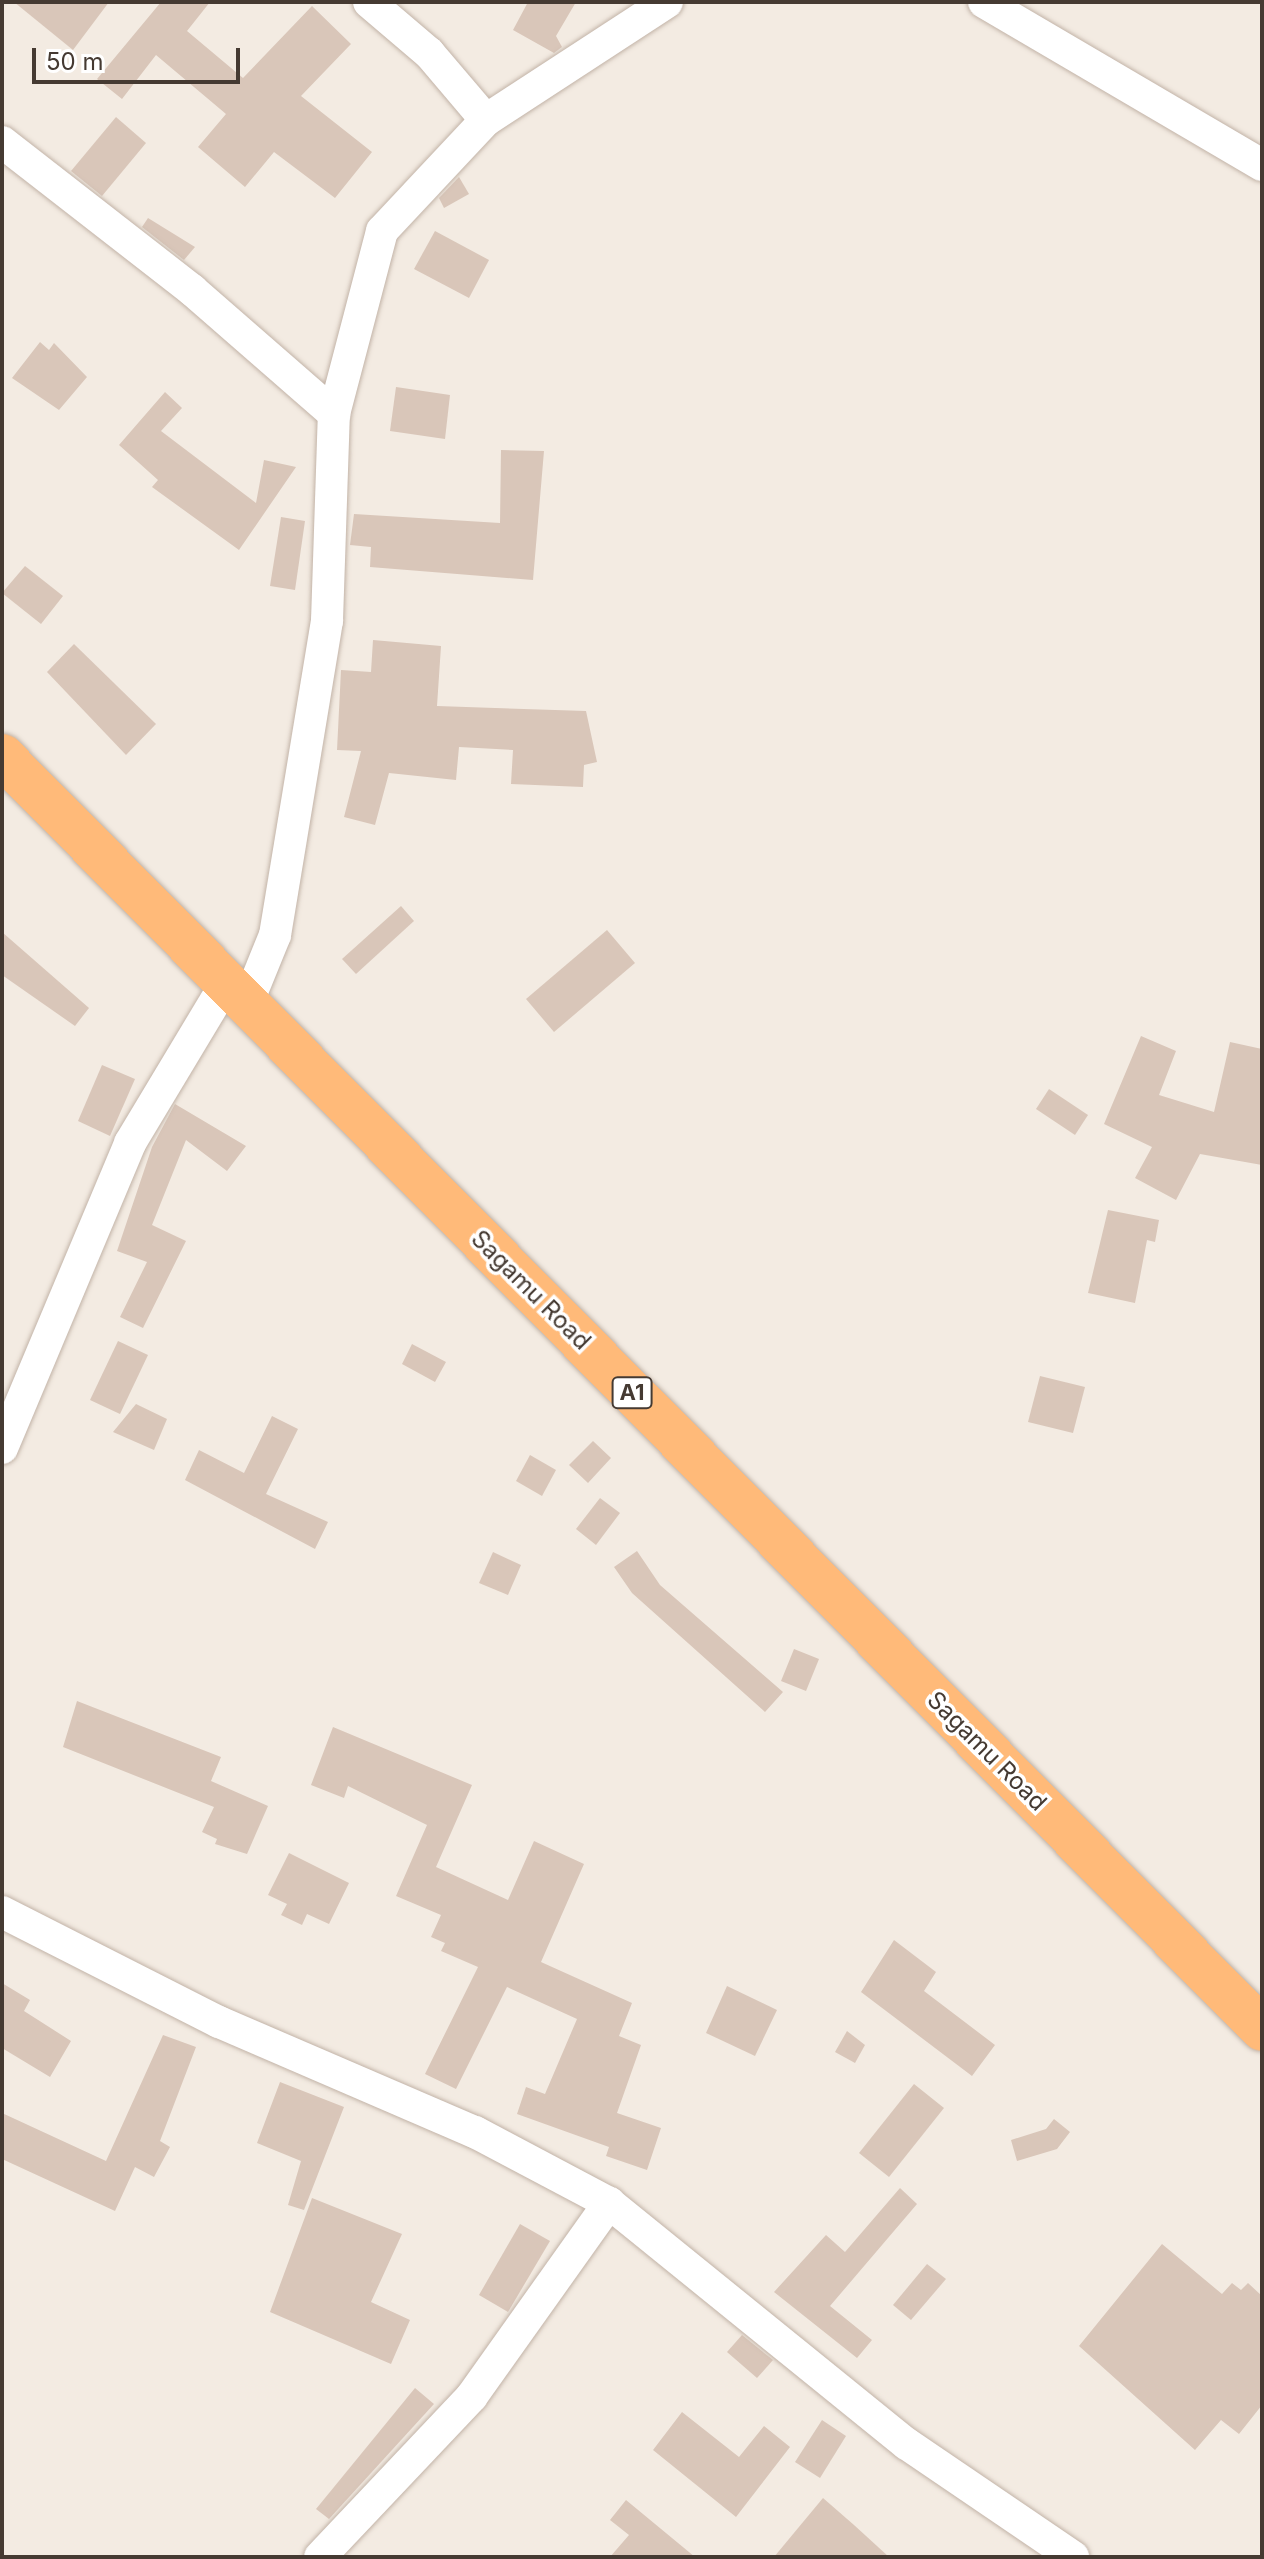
<!DOCTYPE html>
<style>
body{margin:0}
#map{position:relative;width:1264px;height:2559px;overflow:hidden;background:#f3ebe2;font-family:Inter,sans-serif}
div>[style]{position:absolute}
[style*='--x']{left:calc(var(--x)*1px);top:calc(var(--y)*1px);width:calc(var(--w)*1px);rotate:calc(var(--a)*1deg)}
.building>*{inset:0;background:#d9c6b9}
.roads{filter:drop-shadow(0 0 2px #c2b3a7) drop-shadow(0 0 2px #c2b3a7)}
.minor>*{height:32px;margin:-16px;padding:0 16px;transform-origin:16px;border-radius:16px;background:#fff}
.trunk>*{height:44px;margin:-22px;padding:0 22px;transform-origin:22px;border-radius:22px;background:#ffba79}
span{translate:-50% -50%;white-space:nowrap;text-align:center;line-height:1.15;-webkit-text-stroke:7px #fff;paint-order:stroke}
.shield-label span{padding:2px 6px;background:#fff;border:2px solid;border-radius:6px;-webkit-text-stroke-width:0}
.shield-label{font-size:22px;color:#453a32;font-weight:700}
.street-label{font-size:24px;color:#453a32}
.frame{position:absolute;inset:0;border:4px solid #453a32;pointer-events:none}
.scale{position:absolute;left:32px;top:48px;width:208px;height:36px;box-sizing:border-box;border:4px solid #453a32;border-top:0;padding-left:10px;font-size:24px;line-height:28px;white-space:nowrap;color:#453a32;-webkit-text-stroke:6px #fff;paint-order:stroke}
</style>
<div id="map">
<div class="building">
<div style="clip-path:polygon(14px 2px,109px 2px,73px 50px)"></div>
<div style="clip-path:polygon(161px 2px,210px 2px,187px 31px,243px 78px,312px 6px,351px 44px,301px 96px,372px 152px,335px 198px,274px 152px,245px 187px,198px 147px,226px 114px,156px 55px,122px 99px,97px 79px)"></div>
<div style="clip-path:polygon(528px 2px,576px 2px,556px 36px,562px 47px,554px 53px,513px 30px)"></div>
<div style="clip-path:polygon(116px 117px,146px 143px,102px 196px,71px 171px)"></div>
<div style="clip-path:polygon(459px 177px,469px 194px,444px 208px,439px 198px)"></div>
<div style="clip-path:polygon(148px 218px,195px 247px,184px 260px,142px 227px)"></div>
<div style="clip-path:polygon(435px 231px,489px 260px,469px 298px,414px 269px)"></div>
<div style="clip-path:polygon(40px 342px,49px 350px,54px 343px,87px 377px,59px 410px,12px 378px)"></div>
<div style="clip-path:polygon(396px 387px,450px 395px,445px 439px,390px 431px)"></div>
<div style="clip-path:polygon(165px 392px,182px 408px,161px 431px,256px 503px,264px 460px,296px 467px,239px 550px,152px 487px,158px 480px,119px 445px)"></div>
<div style="clip-path:polygon(501px 450px,544px 451px,533px 580px,370px 567px,371px 547px,350px 545px,354px 514px,500px 523px)"></div>
<div style="clip-path:polygon(281px 517px,305px 521px,295px 590px,270px 586px)"></div>
<div style="clip-path:polygon(25px 566px,63px 596px,41px 624px,2px 593px)"></div>
<div style="clip-path:polygon(373px 640px,441px 646px,437px 706px,586px 711px,597px 762px,584px 765px,583px 787px,511px 784px,513px 750px,459px 747px,456px 780px,389px 773px,375px 825px,344px 817px,361px 751px,337px 750px,341px 670px,371px 672px)"></div>
<div style="clip-path:polygon(74px 644px,156px 724px,126px 755px,47px 672px)"></div>
<div style="clip-path:polygon(401px 906px,414px 921px,356px 974px,342px 959px)"></div>
<div style="clip-path:polygon(607px 930px,635px 963px,554px 1032px,526px 999px)"></div>
<div style="clip-path:polygon(2px 932px,89px 1008px,75px 1026px,2px 975px)"></div>
<div style="clip-path:polygon(1141px 1036px,1176px 1051px,1159px 1095px,1214px 1112px,1230px 1042px,1262px 1049px,1262px 1165px,1200px 1154px,1176px 1200px,1135px 1178px,1152px 1147px,1104px 1124px)"></div>
<div style="clip-path:polygon(102px 1065px,135px 1079px,110px 1136px,78px 1121px)"></div>
<div style="clip-path:polygon(1049px 1089px,1088px 1115px,1075px 1135px,1036px 1109px)"></div>
<div style="clip-path:polygon(175px 1104px,246px 1146px,227px 1171px,186px 1140px,152px 1225px,186px 1241px,143px 1328px,120px 1317px,147px 1262px,117px 1251px,152px 1147px)"></div>
<div style="clip-path:polygon(1108px 1210px,1159px 1220px,1155px 1242px,1147px 1240px,1135px 1303px,1088px 1293px)"></div>
<div style="clip-path:polygon(118px 1341px,148px 1355px,120px 1414px,90px 1400px)"></div>
<div style="clip-path:polygon(412px 1344px,446px 1362px,435px 1382px,402px 1364px)"></div>
<div style="clip-path:polygon(1040px 1376px,1085px 1387px,1073px 1433px,1028px 1422px)"></div>
<div style="clip-path:polygon(136px 1404px,167px 1419px,154px 1450px,113px 1432px)"></div>
<div style="clip-path:polygon(272px 1416px,298px 1429px,266px 1494px,328px 1522px,315px 1549px,185px 1480px,199px 1450px,244px 1473px)"></div>
<div style="clip-path:polygon(593px 1441px,611px 1458px,588px 1483px,569px 1465px)"></div>
<div style="clip-path:polygon(530px 1455px,556px 1470px,542px 1496px,516px 1481px)"></div>
<div style="clip-path:polygon(600px 1498px,620px 1513px,596px 1545px,576px 1529px)"></div>
<div style="clip-path:polygon(637px 1551px,660px 1585px,783px 1692px,765px 1712px,632px 1593px,614px 1567px)"></div>
<div style="clip-path:polygon(493px 1552px,521px 1565px,508px 1595px,479px 1583px)"></div>
<div style="clip-path:polygon(794px 1649px,819px 1659px,806px 1691px,781px 1681px)"></div>
<div style="clip-path:polygon(77px 1701px,221px 1757px,211px 1781px,268px 1806px,247px 1854px,215px 1844px,217px 1839px,202px 1832px,214px 1807px,63px 1747px)"></div>
<div style="clip-path:polygon(333px 1727px,472px 1785px,436px 1867px,508px 1900px,534px 1841px,584px 1864px,541px 1962px,632px 2003px,619px 2036px,641px 2045px,617px 2113px,661px 2128px,647px 2170px,606px 2156px,609px 2147px,517px 2114px,526px 2087px,545px 2094px,577px 2019px,507px 1987px,456px 2089px,425px 2074px,478px 1967px,441px 1951px,445px 1943px,431px 1937px,441px 1915px,396px 1896px,427px 1825px,348px 1786px,344px 1798px,311px 1785px)"></div>
<div style="clip-path:polygon(289px 1853px,349px 1883px,329px 1924px,307px 1914px,302px 1925px,281px 1915px,287px 1904px,268px 1895px)"></div>
<div style="clip-path:polygon(894px 1940px,936px 1972px,924px 1991px,995px 2045px,972px 2076px,861px 1992px)"></div>
<div style="clip-path:polygon(2px 1983px,30px 2000px,24px 2011px,71px 2041px,50px 2077px,2px 2048px)"></div>
<div style="clip-path:polygon(727px 1986px,777px 2010px,755px 2056px,706px 2033px)"></div>
<div style="clip-path:polygon(847px 2031px,865px 2045px,855px 2063px,835px 2052px)"></div>
<div style="clip-path:polygon(163px 2035px,196px 2047px,160px 2141px,170px 2147px,154px 2177px,135px 2167px,115px 2211px,2px 2159px,2px 2113px,106px 2161px)"></div>
<div style="clip-path:polygon(280px 2082px,344px 2107px,304px 2210px,288px 2205px,301px 2161px,257px 2143px)"></div>
<div style="clip-path:polygon(914px 2084px,944px 2108px,889px 2177px,859px 2153px)"></div>
<div style="clip-path:polygon(1054px 2119px,1070px 2132px,1057px 2149px,1017px 2161px,1011px 2140px,1046px 2129px)"></div>
<div style="clip-path:polygon(900px 2188px,917px 2204px,830px 2306px,872px 2340px,857px 2358px,774px 2292px,826px 2235px,845px 2252px)"></div>
<div style="clip-path:polygon(312px 2198px,402px 2234px,371px 2302px,410px 2320px,391px 2364px,270px 2312px)"></div>
<div style="clip-path:polygon(520px 2224px,550px 2241px,508px 2312px,479px 2295px)"></div>
<div style="clip-path:polygon(1162px 2244px,1222px 2294px,1232px 2283px,1241px 2290px,1248px 2283px,1262px 2296px,1262px 2405px,1239px 2434px,1221px 2420px,1195px 2450px,1079px 2346px)"></div>
<div style="clip-path:polygon(927px 2264px,946px 2279px,911px 2320px,893px 2305px)"></div>
<div style="clip-path:polygon(742px 2335px,773px 2360px,757px 2378px,727px 2352px)"></div>
<div style="clip-path:polygon(415px 2388px,434px 2404px,329px 2519px,316px 2509px)"></div>
<div style="clip-path:polygon(682px 2412px,739px 2457px,764px 2426px,790px 2447px,736px 2517px,653px 2450px)"></div>
<div style="clip-path:polygon(822px 2420px,846px 2436px,820px 2478px,795px 2462px)"></div>
<div style="clip-path:polygon(823px 2498px,854px 2525px,889px 2557px,774px 2557px)"></div>
<div style="clip-path:polygon(626px 2500px,695px 2557px,610px 2557px,629px 2535px,610px 2520px)"></div>
</div>
<div class="roads">
<div class="minor">
<div style="--x:369;--y:2;--w:79;--a:40.4"></div>
<div style="--x:429;--y:53;--w:88;--a:49.6"></div>
<div style="--x:984;--y:2;--w:322;--a:30.4"></div>
<div style="--x:2;--y:142;--w:241;--a:37.9"></div>
<div style="--x:192;--y:290;--w:189;--a:41.1"></div>
<div style="--x:247;--y:1004;--w:74;--a:-67.9"></div>
<div style="--x:275;--y:935;--w:318;--a:-80.6"></div>
<div style="--x:327;--y:621;--w:207;--a:-88.1"></div>
<div style="--x:334;--y:414;--w:189;--a:-75.3"></div>
<div style="--x:382;--y:231;--w:152;--a:-46.9"></div>
<div style="--x:486;--y:120;--w:216;--a:-33.1"></div>
<div style="--x:2;--y:1448;--w:331;--a:-67.2"></div>
<div style="--x:130;--y:1143;--w:187;--a:-59"></div>
<div style="--x:2;--y:1912;--w:243;--a:26.9"></div>
<div style="--x:219;--y:2022;--w:279;--a:23.3"></div>
<div style="--x:475;--y:2132;--w:152;--a:27.9"></div>
<div style="--x:609;--y:2203;--w:383;--a:39"></div>
<div style="--x:907;--y:2444;--w:201;--a:34.2"></div>
<div style="--x:320;--y:2557;--w:221;--a:-46.6"></div>
<div style="--x:472;--y:2396;--w:237;--a:-54.6"></div>
</div>
<div class="trunk">
<div style="--x:2;--y:756;--w:1791;--a:45.29"></div>
</div>
</div>
<div class="shield-label">
<span style="left:632px;top:1393px">A1</span>
</div>
<div class="street-label">
<span style="left:531px;top:1290px;rotate:45deg">Sagamu Road</span>
<span style="left:987px;top:1751px;rotate:45deg">Sagamu Road</span>
</div>
<div class="frame"></div>
<div class="scale">50 m</div>
</div>
